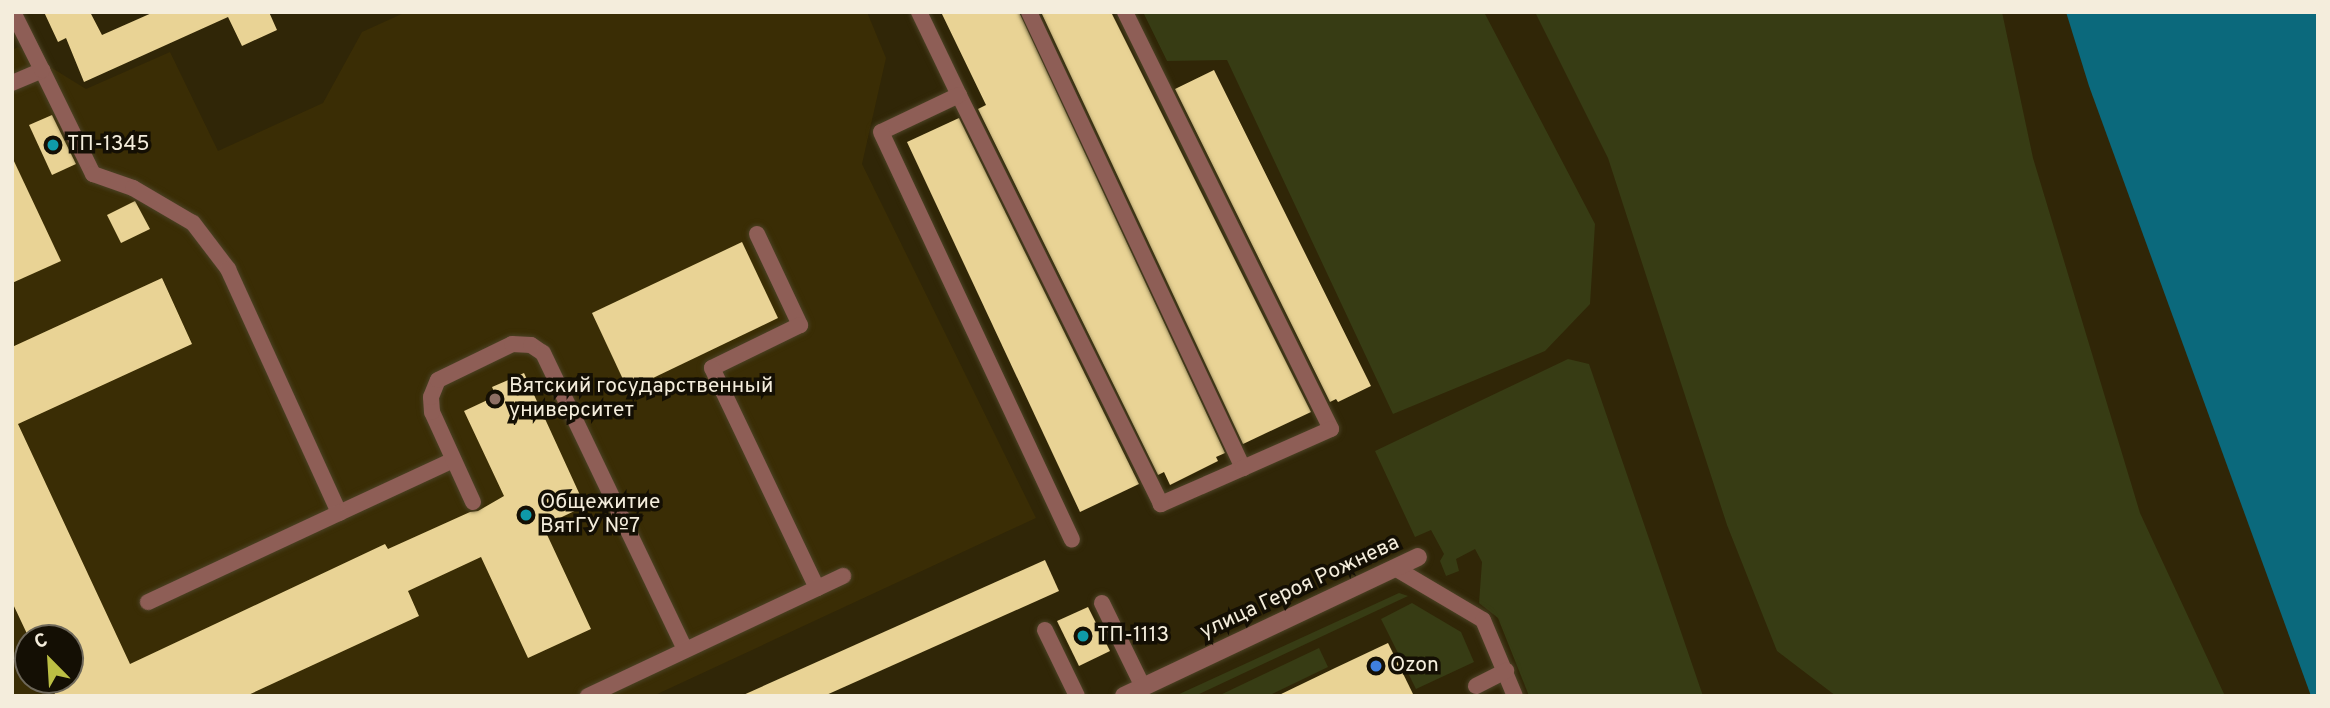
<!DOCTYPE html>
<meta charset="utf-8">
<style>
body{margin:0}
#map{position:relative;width:2330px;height:708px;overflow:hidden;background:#302607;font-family:Overpass,sans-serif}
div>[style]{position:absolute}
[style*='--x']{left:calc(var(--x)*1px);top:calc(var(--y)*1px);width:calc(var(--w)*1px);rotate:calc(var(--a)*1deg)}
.built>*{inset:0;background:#3a2d05}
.green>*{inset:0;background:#373c14}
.water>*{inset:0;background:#0b697c}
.building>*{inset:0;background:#e9d395}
.roads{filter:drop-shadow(0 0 2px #4b4225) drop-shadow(0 0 2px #4b4225)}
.service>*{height:16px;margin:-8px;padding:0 8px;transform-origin:8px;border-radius:8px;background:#8e5e56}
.minor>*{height:18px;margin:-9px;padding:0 9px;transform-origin:9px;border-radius:9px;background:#8e5e56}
.dots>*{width:19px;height:19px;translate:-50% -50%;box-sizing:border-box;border:4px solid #140f04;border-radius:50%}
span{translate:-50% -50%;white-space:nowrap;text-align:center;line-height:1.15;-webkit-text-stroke:7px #140f04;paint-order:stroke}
.poi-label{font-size:21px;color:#f4eddc}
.left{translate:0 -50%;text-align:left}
.street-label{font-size:21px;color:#f4eddc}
.frame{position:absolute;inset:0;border:14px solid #f4eddc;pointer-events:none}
.north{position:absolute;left:14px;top:624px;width:70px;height:70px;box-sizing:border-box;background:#140f04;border:2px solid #6e685a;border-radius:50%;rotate:336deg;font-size:19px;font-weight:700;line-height:28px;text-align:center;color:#f4eddc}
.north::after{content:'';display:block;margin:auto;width:24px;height:32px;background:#bcbf44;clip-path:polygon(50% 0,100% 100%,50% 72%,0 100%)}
</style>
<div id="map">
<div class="built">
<div style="clip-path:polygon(evenodd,406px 12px,867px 12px,886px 58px,862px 164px,1036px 518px,653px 696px,12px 696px,12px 50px,18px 47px,86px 89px,170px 52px,218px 151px,323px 103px,362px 32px,406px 12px,28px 638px,70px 638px,70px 680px,28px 680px,28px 638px)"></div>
</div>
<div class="green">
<div style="clip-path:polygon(1143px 12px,1484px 12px,1595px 224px,1590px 304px,1545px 351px,1393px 414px,1227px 60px,1167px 61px)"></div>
<div style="clip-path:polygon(1535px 12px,2002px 12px,2033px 158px,2140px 513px,2225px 696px,1836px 696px,1777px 651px,1727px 525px,1608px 158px)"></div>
<div style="clip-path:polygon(1568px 359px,1589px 364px,1703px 696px,1529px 696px,1498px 618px,1479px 603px,1482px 562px,1475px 549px,1456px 559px,1459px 571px,1446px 576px,1440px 561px,1444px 554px,1431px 530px,1415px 537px,1375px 451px)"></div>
<div style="clip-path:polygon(1399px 593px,1408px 596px,1195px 696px,1175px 696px)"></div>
<div style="clip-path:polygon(1412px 603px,1461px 632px,1474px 662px,1416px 689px,1381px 619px)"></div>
<div style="clip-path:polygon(1319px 648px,1328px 667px,1268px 696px,1218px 696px)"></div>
</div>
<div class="water">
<div style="clip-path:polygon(2066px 12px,2318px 12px,2318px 696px,2311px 696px,2089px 86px)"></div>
</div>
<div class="building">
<div style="clip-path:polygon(44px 12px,90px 12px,102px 35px,154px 12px,269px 12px,277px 30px,242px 46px,228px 17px,84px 82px,66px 38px,58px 42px)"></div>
<div style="clip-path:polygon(941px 12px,1019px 12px,1225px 453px,1216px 457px,1218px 461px,1170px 485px,1164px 472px,1158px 475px,978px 109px,986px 105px)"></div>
<div style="clip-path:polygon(1041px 12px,1111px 12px,1311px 412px,1243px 444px)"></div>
<div style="clip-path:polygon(1214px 70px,1371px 386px,1338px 402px,1336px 399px,1330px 402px,1175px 89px)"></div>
<div style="clip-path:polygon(52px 115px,76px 164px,52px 175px,29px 125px)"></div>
<div style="clip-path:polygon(959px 118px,1139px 484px,1080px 512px,907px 142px)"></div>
<div style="clip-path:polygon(12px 157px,61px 261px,12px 283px)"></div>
<div style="clip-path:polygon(135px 201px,150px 229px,121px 243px,107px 215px)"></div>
<div style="clip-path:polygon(742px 242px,778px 318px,628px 390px,592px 313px)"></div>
<div style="clip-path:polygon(162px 278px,192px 344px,18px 424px,130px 664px,385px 544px,388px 549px,470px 512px,478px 511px,504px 496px,464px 411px,496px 396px,492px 387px,524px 373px,585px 506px,543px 526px,591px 629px,528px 658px,481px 557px,408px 591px,419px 616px,246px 696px,56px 696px,48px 680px,70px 680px,70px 638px,29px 638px,12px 602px,12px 347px)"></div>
<div style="clip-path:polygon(1045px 560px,1059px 591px,824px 696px,741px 696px)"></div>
<div style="clip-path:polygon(1088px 607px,1110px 651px,1079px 666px,1057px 621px)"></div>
<div style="clip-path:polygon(1388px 643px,1414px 696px,1277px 696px,1335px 668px)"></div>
</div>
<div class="roads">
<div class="service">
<div style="--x:919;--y:12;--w:92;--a:64.3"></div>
<div style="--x:1029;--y:12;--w:504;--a:64.86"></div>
<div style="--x:1243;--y:468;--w:90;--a:156.3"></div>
<div style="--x:1161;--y:504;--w:456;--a:-116.3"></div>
<div style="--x:959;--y:95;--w:86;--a:154.6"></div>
<div style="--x:881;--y:132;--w:450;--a:64.9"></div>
<div style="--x:1125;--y:12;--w:465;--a:63.7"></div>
<div style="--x:1331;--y:429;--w:96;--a:156.1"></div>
<div style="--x:42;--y:70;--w:116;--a:63.9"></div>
<div style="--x:93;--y:174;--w:42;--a:19.3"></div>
<div style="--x:133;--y:188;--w:69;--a:30.3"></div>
<div style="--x:193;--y:223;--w:58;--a:52.7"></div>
<div style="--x:228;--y:269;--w:268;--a:65.5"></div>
<div style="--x:339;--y:513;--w:126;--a:-24.9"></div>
<div style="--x:12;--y:83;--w:33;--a:-23"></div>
<div style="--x:42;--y:70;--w:65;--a:-116.6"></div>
<div style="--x:757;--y:234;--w:101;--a:64.7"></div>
<div style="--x:800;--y:325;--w:98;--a:154"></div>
<div style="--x:712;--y:368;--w:244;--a:64.5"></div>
<div style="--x:473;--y:502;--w:99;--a:-114.5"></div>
<div style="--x:432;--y:412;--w:15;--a:-94"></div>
<div style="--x:431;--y:397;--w:18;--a:-68"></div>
<div style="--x:438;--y:380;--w:82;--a:-25.9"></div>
<div style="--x:512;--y:344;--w:19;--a:3"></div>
<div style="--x:531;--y:345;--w:14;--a:34"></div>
<div style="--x:543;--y:353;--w:328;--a:64.4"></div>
<div style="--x:1395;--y:568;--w:102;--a:30.6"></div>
<div style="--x:1483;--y:620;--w:82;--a:67.2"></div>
<div style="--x:148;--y:602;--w:211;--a:-25"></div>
<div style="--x:1102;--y:603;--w:93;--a:64"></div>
<div style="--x:1045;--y:630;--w:73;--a:64.1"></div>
<div style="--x:1476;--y:686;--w:34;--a:-27"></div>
<div style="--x:588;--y:696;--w:282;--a:-25.2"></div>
</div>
<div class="minor">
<div style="--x:1124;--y:696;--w:325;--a:-25.3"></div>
</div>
</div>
<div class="dots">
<div style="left:53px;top:145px;background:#0f9aa8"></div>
<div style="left:495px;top:399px;background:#8d6e63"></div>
<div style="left:526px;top:515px;background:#0f9aa8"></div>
<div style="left:1083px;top:636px;background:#0f9aa8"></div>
<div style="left:1376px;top:666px;background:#3f7fe0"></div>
</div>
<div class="poi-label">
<span class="left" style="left:67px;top:145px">ТП-1345</span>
<span class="left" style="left:509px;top:399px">Вятский государственный<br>университет</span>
<span class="left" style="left:540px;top:515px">Общежитие<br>ВятГУ №7</span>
<span class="left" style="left:1097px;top:636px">ТП-1113</span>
<span class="left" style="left:1390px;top:666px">Ozon</span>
</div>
<div class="street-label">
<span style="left:1300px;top:588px;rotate:-25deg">улица Героя Рожнева</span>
</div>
<div class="frame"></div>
<div class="north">С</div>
</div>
